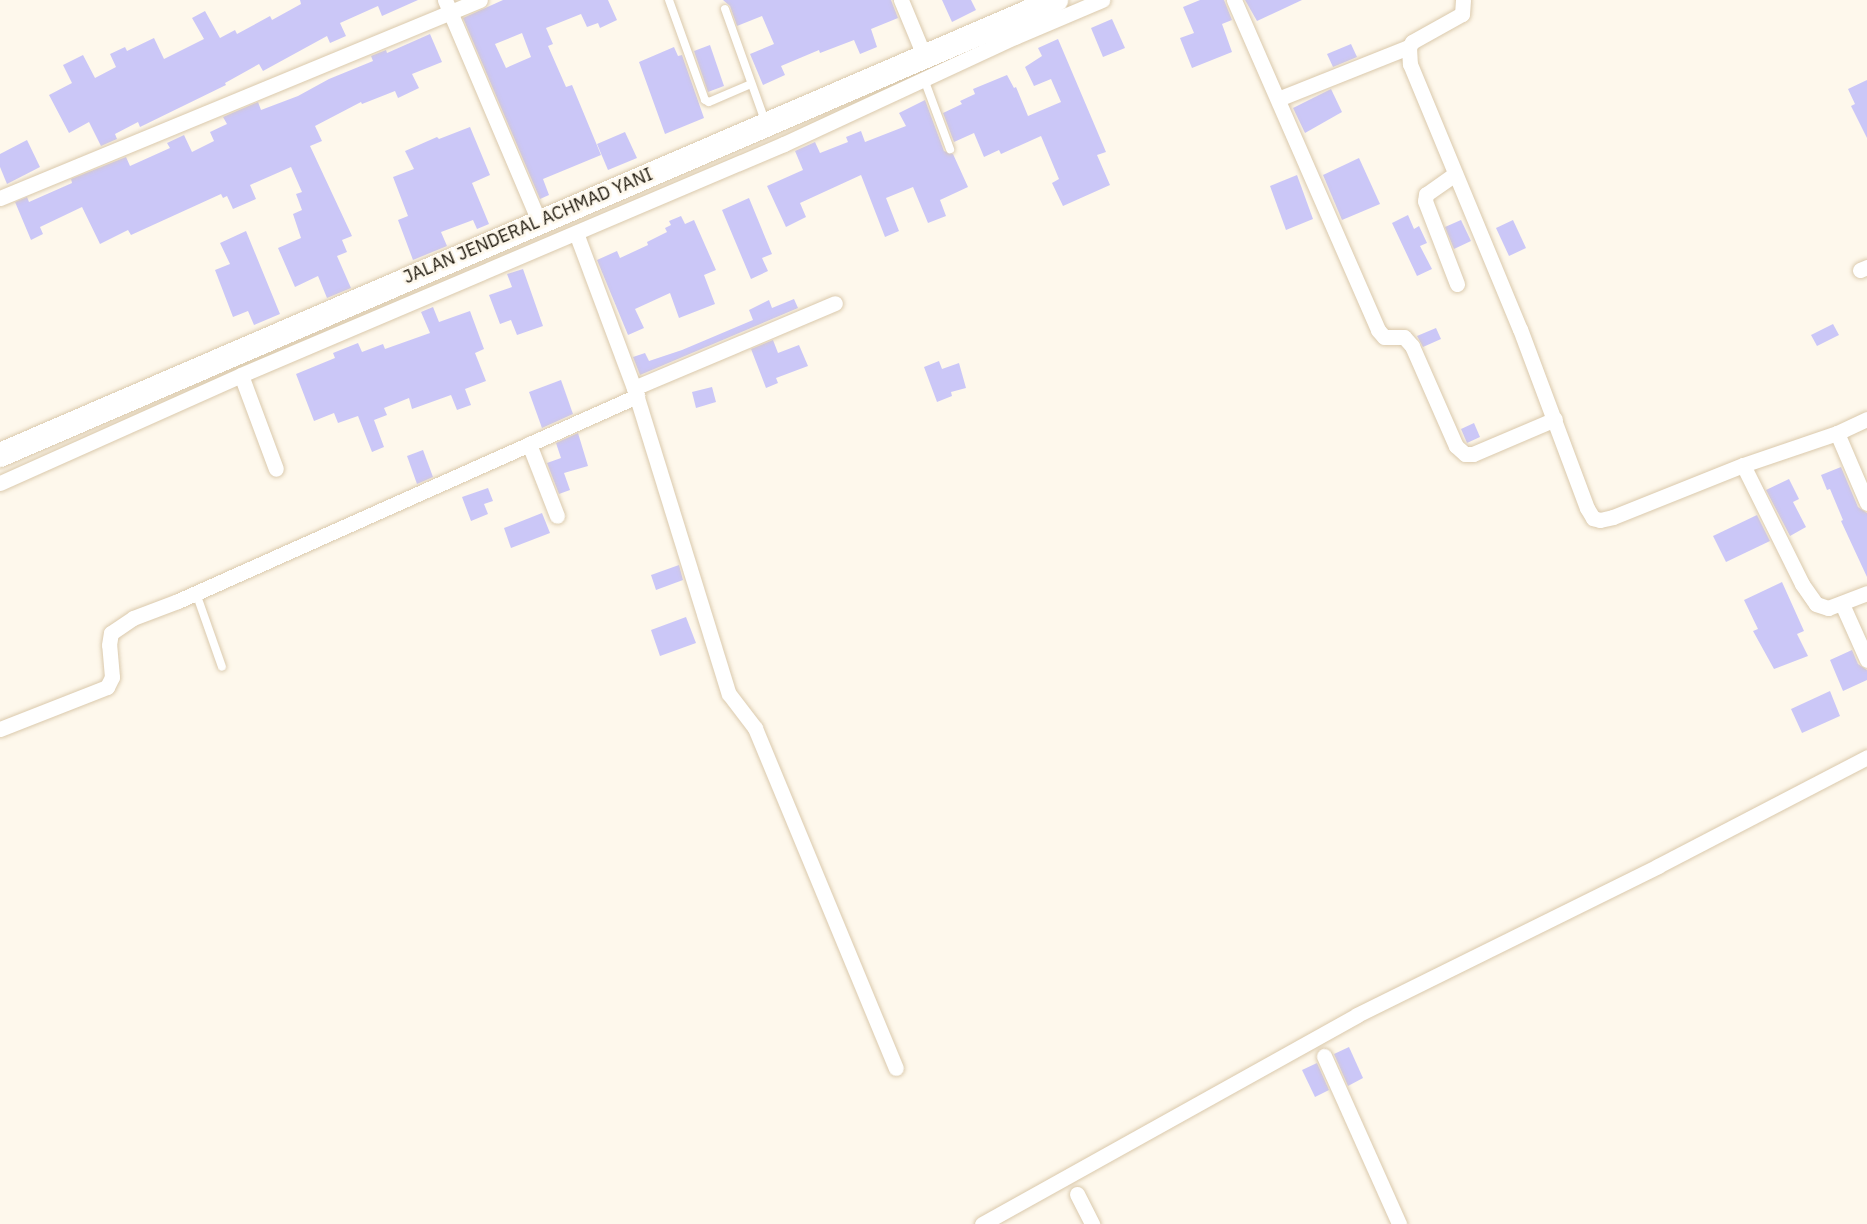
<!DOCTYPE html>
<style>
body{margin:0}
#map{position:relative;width:1867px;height:1224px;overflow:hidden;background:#fef8ec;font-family:"IBM Plex Sans",sans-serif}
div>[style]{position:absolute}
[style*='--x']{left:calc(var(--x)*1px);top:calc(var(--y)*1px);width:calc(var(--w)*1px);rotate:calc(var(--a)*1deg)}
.building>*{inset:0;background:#cbc7f7}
.roads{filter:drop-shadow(0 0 2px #dac9ac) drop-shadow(0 0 2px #dac9ac)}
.lane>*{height:8px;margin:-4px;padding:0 4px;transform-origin:4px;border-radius:4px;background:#fff}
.street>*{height:15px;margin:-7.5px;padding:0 7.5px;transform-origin:7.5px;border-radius:7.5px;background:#fff}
.primary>*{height:24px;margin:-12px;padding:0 12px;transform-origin:12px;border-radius:12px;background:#fff}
span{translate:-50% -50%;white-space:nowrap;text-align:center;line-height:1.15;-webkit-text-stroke:5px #fef8ec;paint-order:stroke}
.street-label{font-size:18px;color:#201a0f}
</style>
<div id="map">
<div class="building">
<div style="clip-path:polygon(300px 0,418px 0,382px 16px,378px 6px,340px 23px,346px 36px,330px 43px,327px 36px,263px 71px,259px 64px,225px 83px,226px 85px,140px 127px,138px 122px,115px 134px,117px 139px,101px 146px,89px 122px,69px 133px,49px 95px,72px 83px,63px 65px,83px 55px,95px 78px,116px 67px,110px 54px,125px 47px,127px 51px,154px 38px,164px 59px,204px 39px,192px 18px,205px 11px,220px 38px,235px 30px,237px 34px,270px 16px,272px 20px,301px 4px)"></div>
<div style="clip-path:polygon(evenodd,503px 0,608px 0,617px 20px,600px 28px,598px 23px,587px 27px,581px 14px,546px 28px,553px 44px,548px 46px,566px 87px,572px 85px,601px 155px,543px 179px,549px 195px,540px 199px,463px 18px,503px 0,522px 33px,531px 57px,506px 68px,495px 44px,522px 33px)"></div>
<div style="clip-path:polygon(723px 0,891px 0,898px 18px,871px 29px,877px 47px,860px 54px,854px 40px,820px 53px,819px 50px,781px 66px,785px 75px,763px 85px,750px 54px,774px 44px,762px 16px,737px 26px,730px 6px)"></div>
<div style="clip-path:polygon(942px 0,971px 0,976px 10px,952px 22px)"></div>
<div style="clip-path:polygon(1200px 0,1224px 0,1232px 20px,1222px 24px,1232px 52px,1192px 68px,1180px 38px,1194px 33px,1183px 7px)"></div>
<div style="clip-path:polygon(1245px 0,1302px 0,1257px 21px)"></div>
<div style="clip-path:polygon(1112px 19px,1125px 48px,1103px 57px,1091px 28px)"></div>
<div style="clip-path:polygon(430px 34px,442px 62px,412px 74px,419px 88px,398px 98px,395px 91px,362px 104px,361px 102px,315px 126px,322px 141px,310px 146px,352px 236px,342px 240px,347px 252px,337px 256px,351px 288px,327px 298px,318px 276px,295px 287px,278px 248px,301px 238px,293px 214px,302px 210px,296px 194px,302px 192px,291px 167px,250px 185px,256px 199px,233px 209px,227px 196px,223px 198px,221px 194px,131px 235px,128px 230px,100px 244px,82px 207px,40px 227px,43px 234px,31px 240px,15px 202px,27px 197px,29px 202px,72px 183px,71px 179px,126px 157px,130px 166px,170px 148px,167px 143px,184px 135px,192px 152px,214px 141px,210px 132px,227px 124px,223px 117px,258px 102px,261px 110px,298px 96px,329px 79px,373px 61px,371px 56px,386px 50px,387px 53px)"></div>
<div style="clip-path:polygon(1058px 39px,1106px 152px,1097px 155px,1110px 185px,1063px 206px,1052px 183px,1059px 179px,1041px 136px,1001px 154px,999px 150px,984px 157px,974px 133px,954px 142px,943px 113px,962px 104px,960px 101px,975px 94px,973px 89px,1007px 75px,1014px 88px,1016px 87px,1028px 116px,1061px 102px,1051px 79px,1034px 86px,1025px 67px,1042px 56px,1038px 48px)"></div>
<div style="clip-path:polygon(1351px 44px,1357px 57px,1333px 67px,1327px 54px)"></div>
<div style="clip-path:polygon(710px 45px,724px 86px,708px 92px,694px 51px)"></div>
<div style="clip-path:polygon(674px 47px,678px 56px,682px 55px,704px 118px,665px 134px,639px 62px)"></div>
<div style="clip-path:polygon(1867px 80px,1867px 138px,1851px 106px,1855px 104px,1848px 89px)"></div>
<div style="clip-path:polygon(1331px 89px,1342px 112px,1305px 133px,1293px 108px)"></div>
<div style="clip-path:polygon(925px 100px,944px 151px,953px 154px,968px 187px,940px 200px,946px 216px,928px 223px,913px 187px,886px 198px,899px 231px,885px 237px,861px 175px,800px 203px,806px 217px,786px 227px,767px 186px,803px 170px,795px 151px,815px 142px,820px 153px,848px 142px,846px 137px,861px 131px,865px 142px,906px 126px,899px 113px)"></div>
<div style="clip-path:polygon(470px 127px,490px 175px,472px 183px,489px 224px,477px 229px,473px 220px,441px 232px,447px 246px,413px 260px,398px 220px,408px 216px,393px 177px,414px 169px,405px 151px,437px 137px,439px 139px)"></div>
<div style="clip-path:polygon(625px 132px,637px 158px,608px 170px,597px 144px)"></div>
<div style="clip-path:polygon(27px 140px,40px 167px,7px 184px,0 167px,0 154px)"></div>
<div style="clip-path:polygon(1359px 158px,1380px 204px,1342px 220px,1323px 175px)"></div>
<div style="clip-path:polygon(1297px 175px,1313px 219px,1286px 230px,1270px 186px)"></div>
<div style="clip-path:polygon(749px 198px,772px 254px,762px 258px,768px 271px,751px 279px,722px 210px)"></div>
<div style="clip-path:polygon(1408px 215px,1414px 229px,1419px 226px,1427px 243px,1420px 246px,1432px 269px,1417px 276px,1392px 223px)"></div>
<div style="clip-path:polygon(681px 216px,685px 224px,694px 220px,716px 270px,704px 275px,715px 304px,679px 318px,670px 293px,635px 309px,644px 328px,628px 335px,597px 260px,617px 251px,620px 258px,648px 245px,647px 242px,667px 232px,665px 228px,671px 225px,669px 221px)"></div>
<div style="clip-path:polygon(1461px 220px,1471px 241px,1454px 249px,1445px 227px)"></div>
<div style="clip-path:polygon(1513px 220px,1526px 248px,1509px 256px,1496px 228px)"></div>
<div style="clip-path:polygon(246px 231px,280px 314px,254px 325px,248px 311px,233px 317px,215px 270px,230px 264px,220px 243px)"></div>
<div style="clip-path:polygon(523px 269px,543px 326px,517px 335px,511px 320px,500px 324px,489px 295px,512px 287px,507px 274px)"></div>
<div style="clip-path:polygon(794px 299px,798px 308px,640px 375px,633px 357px,645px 353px,649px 361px,682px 350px,753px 320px,749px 310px,769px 300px,772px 308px)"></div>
<div style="clip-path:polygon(433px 307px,439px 322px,470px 311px,484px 349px,475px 353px,486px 381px,465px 389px,471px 405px,457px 410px,451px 395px,412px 409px,409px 398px,384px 408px,387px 415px,374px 420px,384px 447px,372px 452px,358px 416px,338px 423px,334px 413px,314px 421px,296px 374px,335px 358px,333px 353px,358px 343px,362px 352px,383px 344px,385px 349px,430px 333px,421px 312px)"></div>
<div style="clip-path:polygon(1833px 324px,1839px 335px,1817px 346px,1811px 335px)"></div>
<div style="clip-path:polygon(1436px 328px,1441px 339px,1423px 347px,1417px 336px)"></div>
<div style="clip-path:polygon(773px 340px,778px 353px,799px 345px,808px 366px,776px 378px,778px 383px,766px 388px,751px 349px)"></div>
<div style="clip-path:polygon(939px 361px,942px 369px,959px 363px,966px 388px,951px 392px,952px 396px,937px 402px,924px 367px)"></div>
<div style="clip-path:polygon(561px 380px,573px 414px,542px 428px,529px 392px)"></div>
<div style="clip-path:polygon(712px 387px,716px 402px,696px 408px,692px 392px)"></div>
<div style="clip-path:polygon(1474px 423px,1480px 437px,1467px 443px,1461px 429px)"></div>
<div style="clip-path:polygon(578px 433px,588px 466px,564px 473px,570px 490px,559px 494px,547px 463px,561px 458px,556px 443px)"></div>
<div style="clip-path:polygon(423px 450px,433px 477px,417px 484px,407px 456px)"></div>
<div style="clip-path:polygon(1841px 467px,1858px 507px,1867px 513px,1867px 577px,1841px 521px,1843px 520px,1830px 489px,1827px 490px,1821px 475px)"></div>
<div style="clip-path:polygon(1789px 479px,1799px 499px,1793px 502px,1806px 527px,1790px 536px,1766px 490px)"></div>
<div style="clip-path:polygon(488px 488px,493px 501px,484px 504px,488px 514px,471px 521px,462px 497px)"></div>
<div style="clip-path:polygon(542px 513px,550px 533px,511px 548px,504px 528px)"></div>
<div style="clip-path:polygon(1757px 515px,1770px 541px,1726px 562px,1713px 536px)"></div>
<div style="clip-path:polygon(679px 565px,683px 580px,656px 590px,651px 575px)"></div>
<div style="clip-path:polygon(1782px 582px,1804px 631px,1797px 634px,1808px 656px,1774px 669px,1753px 631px,1758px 629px,1744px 600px)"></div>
<div style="clip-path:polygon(686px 617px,696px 643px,660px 656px,651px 630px)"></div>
<div style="clip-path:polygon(1852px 650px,1858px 664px,1867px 670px,1867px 680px,1843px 691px,1830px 660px)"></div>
<div style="clip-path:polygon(1830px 691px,1840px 716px,1802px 733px,1791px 709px)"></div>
<div style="clip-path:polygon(1349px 1047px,1363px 1078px,1348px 1086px,1334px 1054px)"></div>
<div style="clip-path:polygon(1317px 1063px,1329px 1090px,1315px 1097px,1302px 1070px)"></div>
</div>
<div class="roads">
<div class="lane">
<div style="--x:669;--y:0;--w:106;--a:70.2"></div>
<div style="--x:705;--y:100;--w:4;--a:27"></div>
<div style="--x:709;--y:102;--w:46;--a:-23.2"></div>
<div style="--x:725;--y:9;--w:119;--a:70.3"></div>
<div style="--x:924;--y:79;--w:75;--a:69.6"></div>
<div style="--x:196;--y:593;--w:78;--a:70.6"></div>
</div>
<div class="street">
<div style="--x:445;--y:0;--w:240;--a:67"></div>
<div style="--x:901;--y:0;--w:63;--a:67.5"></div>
<div style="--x:1234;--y:0;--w:360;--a:66.4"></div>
<div style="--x:1378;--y:330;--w:9;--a:49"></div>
<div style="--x:1384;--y:337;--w:20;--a:0"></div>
<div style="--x:1404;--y:337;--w:12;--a:48"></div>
<div style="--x:1412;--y:346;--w:109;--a:66.3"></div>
<div style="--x:1456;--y:446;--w:12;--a:42"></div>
<div style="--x:1465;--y:454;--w:8;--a:0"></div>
<div style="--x:1473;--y:454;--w:89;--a:-23.1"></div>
<div style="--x:1463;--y:0;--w:14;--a:94"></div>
<div style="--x:1462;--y:14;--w:57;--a:150.8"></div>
<div style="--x:1412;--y:42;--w:6;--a:121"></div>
<div style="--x:1409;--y:47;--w:17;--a:87"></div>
<div style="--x:1410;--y:64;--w:287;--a:67.5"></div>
<div style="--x:1520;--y:329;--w:191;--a:69.5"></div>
<div style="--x:1587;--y:508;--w:12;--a:59"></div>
<div style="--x:1593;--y:518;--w:7;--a:16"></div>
<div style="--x:1600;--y:520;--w:13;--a:-13"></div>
<div style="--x:1613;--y:517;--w:140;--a:-21.8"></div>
<div style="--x:1743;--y:465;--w:133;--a:63.6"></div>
<div style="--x:1802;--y:584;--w:24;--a:55"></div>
<div style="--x:1816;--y:604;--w:13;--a:18"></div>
<div style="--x:1828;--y:608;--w:42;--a:-21"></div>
<div style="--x:1278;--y:99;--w:141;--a:-21.7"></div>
<div style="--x:1455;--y:174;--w:35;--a:145"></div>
<div style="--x:1426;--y:194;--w:7;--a:98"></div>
<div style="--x:1425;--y:201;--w:89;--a:68.9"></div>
<div style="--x:0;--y:198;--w:519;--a:-22.42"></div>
<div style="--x:576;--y:233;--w:165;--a:69.5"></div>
<div style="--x:634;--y:388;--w:320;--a:72.8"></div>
<div style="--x:729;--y:694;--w:43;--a:52.6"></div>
<div style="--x:755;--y:728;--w:368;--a:67.5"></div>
<div style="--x:1860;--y:270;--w:8;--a:-23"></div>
<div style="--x:241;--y:375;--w:100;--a:69.6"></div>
<div style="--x:634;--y:388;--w:218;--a:-22.9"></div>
<div style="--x:1837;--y:433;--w:76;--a:66.8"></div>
<div style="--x:529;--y:444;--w:77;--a:68.7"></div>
<div style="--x:1743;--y:465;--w:99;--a:-18.8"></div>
<div style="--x:1837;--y:433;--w:33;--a:-25"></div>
<div style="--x:0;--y:483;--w:264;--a:-24.1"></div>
<div style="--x:241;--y:375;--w:590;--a:-23.05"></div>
<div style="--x:784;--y:144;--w:255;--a:-24.9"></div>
<div style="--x:1015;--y:37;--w:95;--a:-23"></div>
<div style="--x:1842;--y:604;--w:61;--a:65.9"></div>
<div style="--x:0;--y:729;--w:115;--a:-21.4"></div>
<div style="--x:107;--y:687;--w:11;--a:-63"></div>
<div style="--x:112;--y:677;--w:32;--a:-95"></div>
<div style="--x:109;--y:645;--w:12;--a:-81"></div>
<div style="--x:111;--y:633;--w:27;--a:-34"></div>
<div style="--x:133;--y:618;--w:48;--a:-20.7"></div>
<div style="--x:178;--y:601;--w:503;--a:-24.07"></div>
<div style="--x:1324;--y:1056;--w:184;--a:65.9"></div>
<div style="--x:1077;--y:1194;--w:34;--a:63"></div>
<div style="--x:982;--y:1224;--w:429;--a:-29.1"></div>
<div style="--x:1357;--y:1015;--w:336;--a:-26.3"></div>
<div style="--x:1658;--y:866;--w:236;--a:-27.5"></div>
</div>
<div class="primary">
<div style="--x:0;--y:455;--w:1150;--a:-23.31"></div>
</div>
</div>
<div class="street-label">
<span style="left:528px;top:226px;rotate:-23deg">JALAN JENDERAL ACHMAD YANI</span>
</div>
</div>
